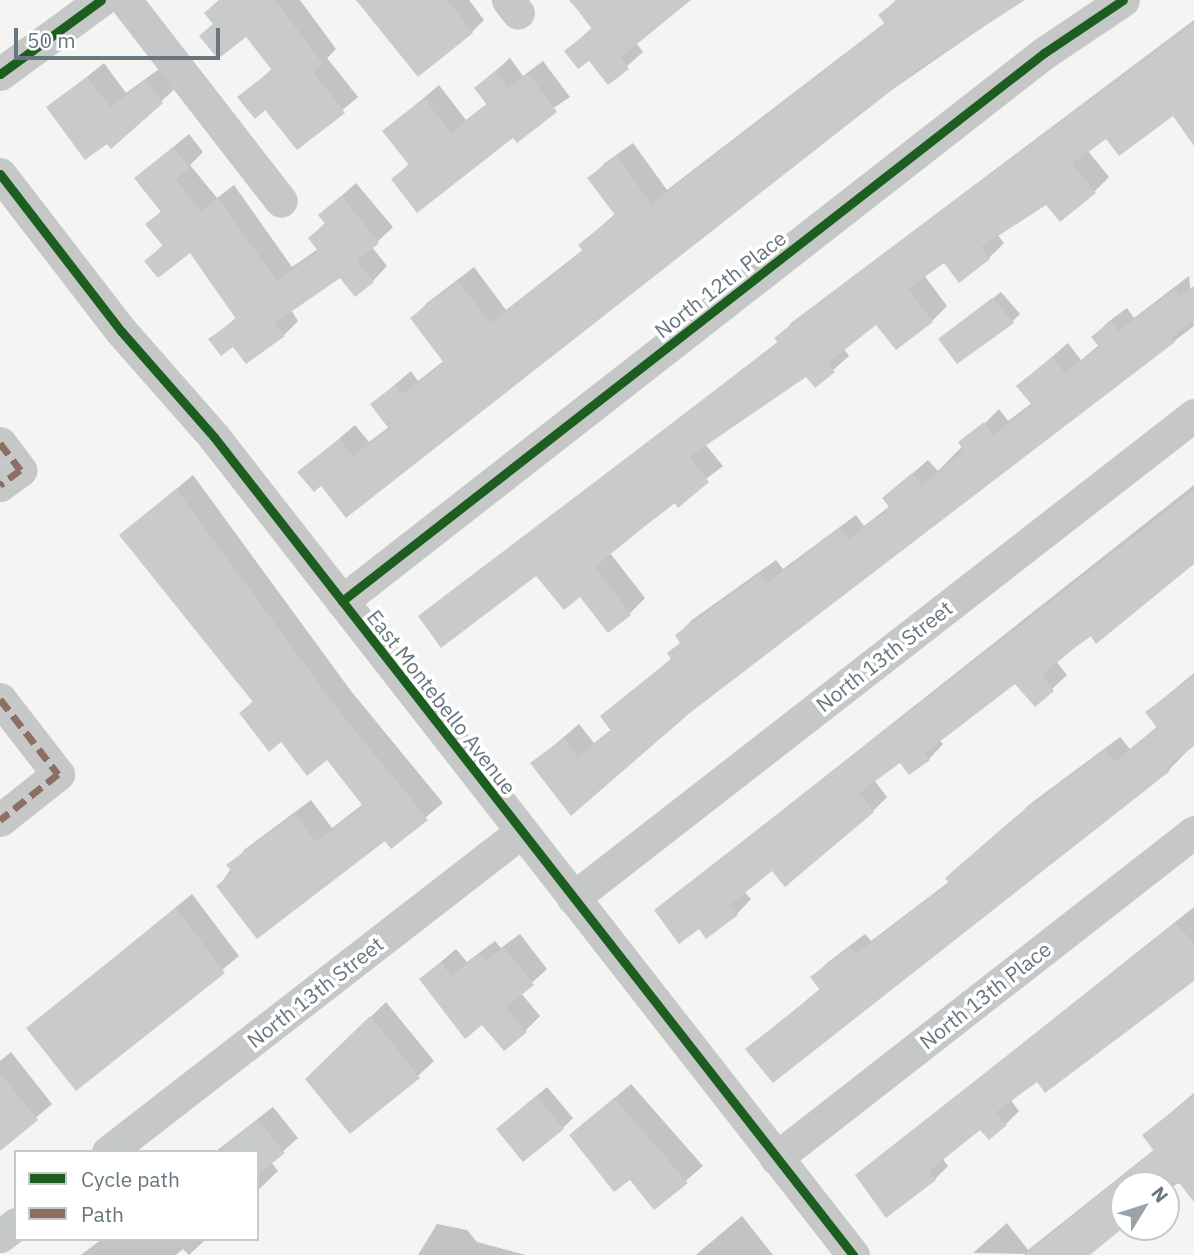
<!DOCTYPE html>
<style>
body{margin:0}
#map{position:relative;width:1194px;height:1255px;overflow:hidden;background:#f4f4f3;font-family:"IBM Plex Sans",sans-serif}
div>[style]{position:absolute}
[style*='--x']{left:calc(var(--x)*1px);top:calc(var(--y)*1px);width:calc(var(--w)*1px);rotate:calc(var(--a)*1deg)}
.shadow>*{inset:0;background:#0003}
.building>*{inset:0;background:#c9cbcb}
.minor>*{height:33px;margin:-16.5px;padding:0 16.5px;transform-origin:16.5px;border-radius:16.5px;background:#c6c8c8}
.quiet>*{height:7px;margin-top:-3.5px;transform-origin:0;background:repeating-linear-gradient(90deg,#8d6e63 0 14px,transparent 0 21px)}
.cycleway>*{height:9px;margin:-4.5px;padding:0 4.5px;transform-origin:4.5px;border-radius:4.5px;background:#1b5e20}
span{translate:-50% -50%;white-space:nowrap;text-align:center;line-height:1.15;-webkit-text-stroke:7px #fff;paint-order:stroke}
.street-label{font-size:21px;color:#68777f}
.legend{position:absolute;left:14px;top:1150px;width:245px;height:91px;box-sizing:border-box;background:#fff;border:2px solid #c3c9cc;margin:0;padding:9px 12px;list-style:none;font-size:21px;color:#68777f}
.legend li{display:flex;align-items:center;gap:14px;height:35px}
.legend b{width:35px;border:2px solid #c3c9cc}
.north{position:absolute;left:1110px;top:1171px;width:70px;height:70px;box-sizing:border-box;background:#fff;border:2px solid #c3c9cc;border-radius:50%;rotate:52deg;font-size:19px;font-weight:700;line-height:28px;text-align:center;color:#68777f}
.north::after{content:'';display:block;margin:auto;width:24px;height:32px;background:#99a3a8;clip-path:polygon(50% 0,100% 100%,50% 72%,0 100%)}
.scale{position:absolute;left:14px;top:28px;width:206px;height:32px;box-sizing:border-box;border:4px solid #68777f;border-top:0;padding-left:9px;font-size:21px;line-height:24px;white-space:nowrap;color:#68777f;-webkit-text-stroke:5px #fff;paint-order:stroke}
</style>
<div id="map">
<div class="shadow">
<div style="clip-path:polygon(219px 0,300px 0,336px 49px,327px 58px,358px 97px,297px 148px,265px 108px,240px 97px,273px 68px,246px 34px,215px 23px,206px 13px)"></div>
<div style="clip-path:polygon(358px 0,469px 0,484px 20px,472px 32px)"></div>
<div style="clip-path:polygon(569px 0,689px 0,636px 43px,643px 52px,608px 83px,590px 58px,566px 51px,593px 27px)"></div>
<div style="clip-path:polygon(896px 0,1022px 0,321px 484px,300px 472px,355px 425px,369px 442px,389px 427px,372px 404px,411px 371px,418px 381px,445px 360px,412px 318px,427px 303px,474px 267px,506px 310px,584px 249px,580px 245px,616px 213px,590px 178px,605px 163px,633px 143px,667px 190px,886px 22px,881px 15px)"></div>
<div style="clip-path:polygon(1194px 20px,1194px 120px,1173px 114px,1107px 137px,1088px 151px,1109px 177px,1094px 192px,1046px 203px,997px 234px,1004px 243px,989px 258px,944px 260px,924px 275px,947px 306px,932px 321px,896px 348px,877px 322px,844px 349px,849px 356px,815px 386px,806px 375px,705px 444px,723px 466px,610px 553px,645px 598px,630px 613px,608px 630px,581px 594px,536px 574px,420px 617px,779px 341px,791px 323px)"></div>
<div style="clip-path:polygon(510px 58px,523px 76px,543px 61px,570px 97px,513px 135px,393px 179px,410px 163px,385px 131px,439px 85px,466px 120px,488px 103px,476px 88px)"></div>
<div style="clip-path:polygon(104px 63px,126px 93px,163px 66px,178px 86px,111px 147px,48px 108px)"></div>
<div style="clip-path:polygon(189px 134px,203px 152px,190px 165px,217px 198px,234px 185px,292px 267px,318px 249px,310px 238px,326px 222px,320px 215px,356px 183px,393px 227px,372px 247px,387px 266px,373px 281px,340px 276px,291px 310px,298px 321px,284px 335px,234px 345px,211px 339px,237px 317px,190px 251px,146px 261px,164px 244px,148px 224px,162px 210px,136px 178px)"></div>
<div style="clip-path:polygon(1189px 276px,1194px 326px,690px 711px,571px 813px,532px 764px,579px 724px,594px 743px,612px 729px,602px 717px,672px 658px,681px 641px,677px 635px,692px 620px,776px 560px,783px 569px,856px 515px,864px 526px,890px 506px,884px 498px,928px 460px,938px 471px,999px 409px,1008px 421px,1032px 403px,1018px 386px,1068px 343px,1081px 360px,1099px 345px,1093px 337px,1108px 322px,1127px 308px,1134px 318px)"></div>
<div style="clip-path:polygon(1001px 292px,1020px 314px,1012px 322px,948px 332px)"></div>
<div style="clip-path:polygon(193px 475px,351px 691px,443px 803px,391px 846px,385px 838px,219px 886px,244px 850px,311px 800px,332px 828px,363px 804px,327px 758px,281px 740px,241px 713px,253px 701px,121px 535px)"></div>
<div style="clip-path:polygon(1194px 485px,1194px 562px,1056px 661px,1067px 675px,1035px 705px,1016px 681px,939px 740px,943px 744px,929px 759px,901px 760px,874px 780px,887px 797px,873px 811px,785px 885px,772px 869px,744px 891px,751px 899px,737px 914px,699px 927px,656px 910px)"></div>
<div style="clip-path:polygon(1194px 673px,1194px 744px,1169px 770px,748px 1049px,821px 988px,813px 977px,827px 963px,865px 934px,871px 941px,950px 881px,1030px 804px,1120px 737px,1130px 749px,1158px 726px,1147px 712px)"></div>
<div style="clip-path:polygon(192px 894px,239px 956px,76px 1089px,28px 1028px)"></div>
<div style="clip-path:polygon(1194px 907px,1194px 977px,1045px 1090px,1037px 1079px,1010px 1099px,1019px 1111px,1006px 1124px,981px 1127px,942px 1158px,948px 1166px,935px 1179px,887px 1215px,857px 1175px)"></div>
<div style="clip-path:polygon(520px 934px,547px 969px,521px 993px,540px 1016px,525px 1031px,482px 1023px,421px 979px,456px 949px,467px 962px,495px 941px,501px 948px)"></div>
<div style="clip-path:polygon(386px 1002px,434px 1061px,418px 1076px,308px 1079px)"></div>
<div style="clip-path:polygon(11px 1052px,52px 1104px,0 1148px,0 1061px)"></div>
<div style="clip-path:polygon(631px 1084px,703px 1166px,655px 1207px,631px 1177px,571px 1135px)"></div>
<div style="clip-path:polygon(547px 1087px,573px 1118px,563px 1128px,509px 1119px)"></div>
<div style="clip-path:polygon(1194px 1093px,1194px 1187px,1180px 1181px,1166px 1193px,1166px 1185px,1124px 1185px,1124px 1226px,1087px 1255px,973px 1253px,1007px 1223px,1028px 1250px,1155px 1149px,1144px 1135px)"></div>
<div style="clip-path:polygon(273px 1107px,298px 1138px,271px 1162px,278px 1171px,257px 1191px,257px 1152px,215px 1152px)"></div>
<div style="clip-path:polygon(742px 1216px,773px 1255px,696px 1255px,704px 1248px)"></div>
<div style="clip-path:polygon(437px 1224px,467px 1230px,477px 1242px,526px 1255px,418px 1255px)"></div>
<div style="clip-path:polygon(102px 1239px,206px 1239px,189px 1255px,183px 1249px,176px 1255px,81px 1255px)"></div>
</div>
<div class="building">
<div style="clip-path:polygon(219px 0,275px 0,323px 64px,313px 72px,345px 113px,297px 150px,265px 110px,255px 119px,237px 97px,272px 70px,246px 37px,218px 59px,199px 36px,213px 24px,204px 13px)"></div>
<div style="clip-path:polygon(356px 0,447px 0,473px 33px,418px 77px)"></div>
<div style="clip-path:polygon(570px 0,691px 0,621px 57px,629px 69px,608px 85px,589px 61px,578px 69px,564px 51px,592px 29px)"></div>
<div style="clip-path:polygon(897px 0,1025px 0,920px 68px,346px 518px,321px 486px,314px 492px,297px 472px,339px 439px,353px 456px,389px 429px,370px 404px,395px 385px,402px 394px,444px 363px,410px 318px,458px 281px,490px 323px,583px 251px,578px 245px,615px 215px,587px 178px,617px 156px,651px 204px,885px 24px,878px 15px)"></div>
<div style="clip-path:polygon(1194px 22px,1194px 146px,1173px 116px,1119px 156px,1106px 139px,1072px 164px,1096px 193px,1060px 222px,1046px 205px,981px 247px,990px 259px,959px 283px,944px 263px,908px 289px,933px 322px,896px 350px,876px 325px,828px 363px,835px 372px,815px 388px,806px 377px,689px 457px,709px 482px,678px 508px,674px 502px,595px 567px,631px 615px,608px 633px,580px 597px,564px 610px,536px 576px,441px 648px,418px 616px,778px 343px,774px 338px,831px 293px)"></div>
<div style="clip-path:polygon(495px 71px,508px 88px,528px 73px,557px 112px,517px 143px,513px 138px,417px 213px,391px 179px,409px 165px,382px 131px,424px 98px,451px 133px,487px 105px,474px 88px)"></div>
<div style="clip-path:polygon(87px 77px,110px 107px,146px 80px,163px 103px,111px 149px,107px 144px,85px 160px,46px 107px)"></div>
<div style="clip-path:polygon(173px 147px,190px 168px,175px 179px,201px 211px,218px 198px,277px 281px,318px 251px,308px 238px,325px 224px,318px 215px,341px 196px,379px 243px,357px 261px,374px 282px,355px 297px,340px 278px,275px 323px,285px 336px,246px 364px,233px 347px,221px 356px,208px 339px,236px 319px,190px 253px,158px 278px,144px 261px,163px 246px,145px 224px,161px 212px,134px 178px)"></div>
<div style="clip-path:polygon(1194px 286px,1194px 321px,1171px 337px,1175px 342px,691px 712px,571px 816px,530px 763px,564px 738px,578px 757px,611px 731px,600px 716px,671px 659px,667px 653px,680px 643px,675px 635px,760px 574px,767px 583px,840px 528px,849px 539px,890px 508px,882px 498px,912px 473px,922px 485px,964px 451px,958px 442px,984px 422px,993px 435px,1032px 405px,1016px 386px,1052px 357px,1065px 373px,1099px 347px,1091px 337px,1111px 321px,1118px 331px,1174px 290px,1180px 297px)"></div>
<div style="clip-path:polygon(992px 298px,1014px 323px,957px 364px,938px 339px)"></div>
<div style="clip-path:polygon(176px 489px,336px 707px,428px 820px,391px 849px,385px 841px,257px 939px,216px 886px,233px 873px,226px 865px,295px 814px,316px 842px,363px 806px,327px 760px,307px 776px,281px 742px,269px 752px,239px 713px,253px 702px,119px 535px)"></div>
<div style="clip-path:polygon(1194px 490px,1194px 564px,1096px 644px,1090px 635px,1042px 675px,1054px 691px,1035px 707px,1015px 684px,925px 753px,930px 760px,909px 775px,900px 763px,859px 793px,874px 812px,785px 887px,772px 871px,730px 905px,738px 915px,706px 939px,699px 929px,679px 944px,654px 910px)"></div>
<div style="clip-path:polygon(1194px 676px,1194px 746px,1166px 767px,1170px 771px,773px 1083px,745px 1049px,820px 990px,810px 977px,850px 947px,856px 954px,949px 883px,945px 878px,1014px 818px,1105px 750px,1115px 762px,1157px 728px,1145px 712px)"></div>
<div style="clip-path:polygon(176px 908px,225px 973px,76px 1091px,26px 1028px)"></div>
<div style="clip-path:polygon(1176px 923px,1194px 944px,1194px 981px,1045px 1093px,1037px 1082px,996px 1112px,1007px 1125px,989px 1140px,980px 1130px,929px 1171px,936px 1180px,886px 1218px,855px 1175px)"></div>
<div style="clip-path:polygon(504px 947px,534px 985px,506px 1007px,527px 1032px,504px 1051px,482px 1025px,465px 1039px,419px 979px,441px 962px,451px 976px,479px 954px,485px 962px)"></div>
<div style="clip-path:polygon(370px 1016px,420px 1078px,350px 1134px,305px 1079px)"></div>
<div style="clip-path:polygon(0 1073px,38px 1120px,0 1151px)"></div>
<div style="clip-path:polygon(1194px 1095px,1194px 1202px,1180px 1184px,1124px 1185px,1124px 1227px,1090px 1255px,1024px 1255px,1154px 1151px,1142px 1135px)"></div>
<div style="clip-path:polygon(536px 1096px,564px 1129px,523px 1162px,496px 1129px)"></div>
<div style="clip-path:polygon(614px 1098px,688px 1183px,654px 1210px,630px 1180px,614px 1192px,569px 1135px)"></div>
<div style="clip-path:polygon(258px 1120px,285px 1153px,257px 1175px,257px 1152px,218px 1152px)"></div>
</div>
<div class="minor">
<div style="--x:125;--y:0;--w:254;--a:52.2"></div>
<div style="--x:508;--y:0;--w:16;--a:52"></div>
<div style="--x:0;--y:74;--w:125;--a:-36.2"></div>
<div style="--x:0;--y:174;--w:198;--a:52.4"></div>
<div style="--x:121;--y:331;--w:141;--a:48.7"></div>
<div style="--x:214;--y:437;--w:1038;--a:52"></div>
<div style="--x:0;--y:443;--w:34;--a:53"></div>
<div style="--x:20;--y:470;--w:25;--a:143"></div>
<div style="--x:342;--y:601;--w:891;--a:-37.98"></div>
<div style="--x:1044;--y:53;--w:95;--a:-33.9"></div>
<div style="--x:0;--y:699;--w:95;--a:52.3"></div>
<div style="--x:58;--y:774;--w:74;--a:141.6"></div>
<div style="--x:573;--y:898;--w:787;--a:-37.87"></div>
<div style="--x:108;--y:1152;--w:522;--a:-37.77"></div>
<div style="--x:776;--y:1158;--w:530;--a:-37.95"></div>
<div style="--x:0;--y:1236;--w:20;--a:-37"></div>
</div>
<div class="quiet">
<div style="--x:0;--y:443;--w:34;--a:53"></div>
<div style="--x:20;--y:470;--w:25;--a:143"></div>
<div style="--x:0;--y:699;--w:95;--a:52.3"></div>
<div style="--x:58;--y:774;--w:74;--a:141.6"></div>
</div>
<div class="cycleway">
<div style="--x:0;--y:74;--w:125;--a:-36.2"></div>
<div style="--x:0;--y:174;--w:198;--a:52.4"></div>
<div style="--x:121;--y:331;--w:141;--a:48.7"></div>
<div style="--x:214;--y:437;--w:1038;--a:52"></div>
<div style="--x:342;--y:601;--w:891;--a:-37.98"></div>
<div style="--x:1044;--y:53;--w:95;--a:-33.9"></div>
</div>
<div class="street-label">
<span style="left:720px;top:284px;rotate:-38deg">North 12th Place</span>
<span style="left:884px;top:656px;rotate:-38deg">North 13th Street</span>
<span style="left:442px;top:702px;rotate:52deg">East Montebello Avenue</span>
<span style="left:315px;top:992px;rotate:-38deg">North 13th Street</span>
<span style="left:985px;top:995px;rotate:-38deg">North 13th Place</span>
</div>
<ul class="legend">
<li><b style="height:9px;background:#1b5e20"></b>Cycle path</li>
<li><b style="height:9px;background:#8d6e63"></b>Path</li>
</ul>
<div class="north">N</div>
<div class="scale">50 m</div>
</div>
